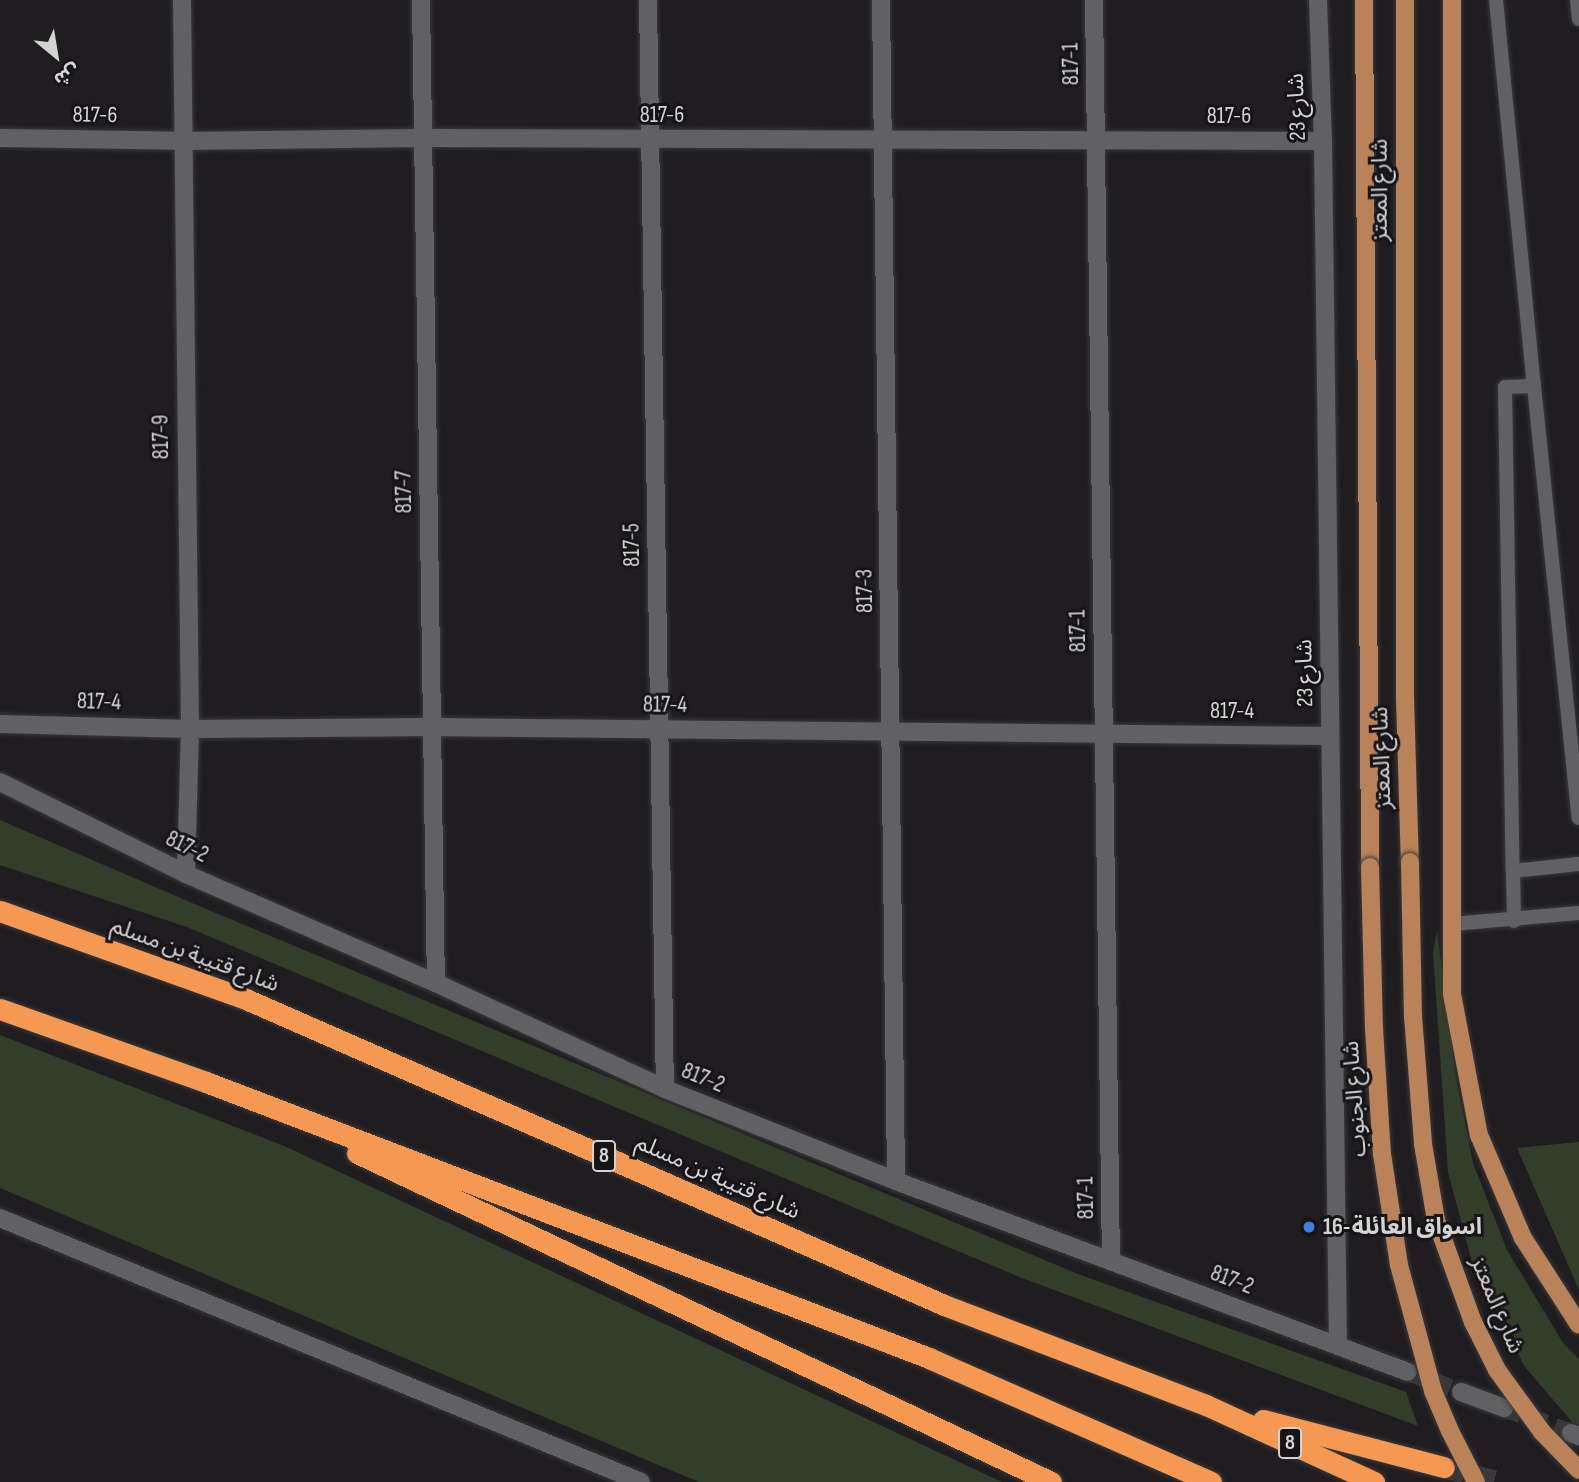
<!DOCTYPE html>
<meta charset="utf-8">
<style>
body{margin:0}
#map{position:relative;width:1579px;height:1482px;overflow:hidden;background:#1f1d20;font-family:"Sofia Sans Condensed","Noto Sans Arabic",sans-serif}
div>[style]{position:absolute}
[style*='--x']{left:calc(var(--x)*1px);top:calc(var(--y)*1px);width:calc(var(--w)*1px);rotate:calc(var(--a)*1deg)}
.green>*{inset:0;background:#333e2a}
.street-tunnel>*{height:18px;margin-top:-9px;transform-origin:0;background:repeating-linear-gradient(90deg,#3a383b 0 18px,transparent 0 27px)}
.highway-tunnel>*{height:21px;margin-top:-10.5px;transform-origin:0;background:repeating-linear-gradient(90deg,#3a383b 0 21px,transparent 0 31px)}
.roads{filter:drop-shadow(0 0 2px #3a393a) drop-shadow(0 0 2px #3a393a)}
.lane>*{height:14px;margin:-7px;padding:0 7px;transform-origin:7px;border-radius:7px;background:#616063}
.street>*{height:18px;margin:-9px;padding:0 9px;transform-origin:9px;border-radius:9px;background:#616063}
.primary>*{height:18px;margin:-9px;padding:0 9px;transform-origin:9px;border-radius:9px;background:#ba8259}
.highway>*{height:21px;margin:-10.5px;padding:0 10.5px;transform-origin:10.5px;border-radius:10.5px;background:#f59852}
.bridges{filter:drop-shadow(0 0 2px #3a393a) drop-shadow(0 0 2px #3a393a)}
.primary-bridge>*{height:18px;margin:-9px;padding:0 9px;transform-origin:9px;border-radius:9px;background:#ba8259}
.dots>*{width:19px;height:19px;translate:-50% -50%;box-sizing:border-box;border:4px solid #161417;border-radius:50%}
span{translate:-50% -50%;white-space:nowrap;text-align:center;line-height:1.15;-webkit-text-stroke:6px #161417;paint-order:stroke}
.shield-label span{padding:2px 5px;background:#161417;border:2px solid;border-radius:5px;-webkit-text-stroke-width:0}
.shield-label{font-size:21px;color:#d4d3d4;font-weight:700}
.street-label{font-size:23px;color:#d4d3d4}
.poi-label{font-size:23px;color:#d4d3d4;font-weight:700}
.left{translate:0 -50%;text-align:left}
.north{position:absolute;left:21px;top:21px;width:70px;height:70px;-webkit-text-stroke:5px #161417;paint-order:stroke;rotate:150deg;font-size:19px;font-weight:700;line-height:28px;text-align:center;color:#d4d3d4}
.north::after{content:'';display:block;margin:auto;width:24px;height:32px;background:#d4d3d4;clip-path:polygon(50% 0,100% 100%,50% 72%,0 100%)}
</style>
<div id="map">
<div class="green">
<div style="clip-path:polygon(0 820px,199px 906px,1078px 1274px,1406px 1392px,1418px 1426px,1022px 1278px,187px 927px,0 865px)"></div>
<div style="clip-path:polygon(1437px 931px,1456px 1078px,1473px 1163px,1507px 1250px,1563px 1343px,1579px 1359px,1579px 1425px,1573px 1423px,1525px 1367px,1474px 1270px,1448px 1172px,1433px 952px)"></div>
<div style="clip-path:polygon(0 1035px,284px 1146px,1002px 1482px,699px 1482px,0 1188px)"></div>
<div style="clip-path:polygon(1579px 1142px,1579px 1290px,1517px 1148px)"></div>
</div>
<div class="street-tunnel">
<div style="--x:1408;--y:1372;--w:57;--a:20.7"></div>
<div style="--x:1504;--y:1408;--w:72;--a:20.5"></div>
</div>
<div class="highway-tunnel">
<div style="--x:1444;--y:1467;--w:58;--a:15"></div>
</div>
<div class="roads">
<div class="lane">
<div style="--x:1496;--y:0;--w:388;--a:84.4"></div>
<div style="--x:1534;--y:386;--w:29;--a:178"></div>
<div style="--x:1505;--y:387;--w:484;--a:89.1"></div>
<div style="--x:1513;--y:871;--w:66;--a:-6.1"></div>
<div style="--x:1577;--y:0;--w:19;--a:84"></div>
<div style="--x:1534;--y:386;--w:434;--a:84.1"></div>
<div style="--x:1513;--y:871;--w:50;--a:88.9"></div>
<div style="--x:1452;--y:924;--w:127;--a:-5"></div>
</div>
<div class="street">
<div style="--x:182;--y:0;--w:729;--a:89.37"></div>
<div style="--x:190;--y:729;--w:145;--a:91.6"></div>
<div style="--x:421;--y:0;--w:983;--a:89.13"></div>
<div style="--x:648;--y:0;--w:1089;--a:89.11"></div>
<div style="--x:881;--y:0;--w:1181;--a:89.27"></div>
<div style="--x:1094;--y:0;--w:1260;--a:89.23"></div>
<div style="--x:1318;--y:0;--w:141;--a:88"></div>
<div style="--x:1323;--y:141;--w:1205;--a:89.29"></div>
<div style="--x:0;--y:138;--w:182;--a:0.9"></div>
<div style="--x:182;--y:141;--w:241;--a:-0.7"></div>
<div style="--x:423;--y:138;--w:900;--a:0.19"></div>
<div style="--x:0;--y:724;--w:190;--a:1.5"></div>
<div style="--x:190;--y:729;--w:242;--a:-0.5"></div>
<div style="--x:432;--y:727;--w:898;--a:0.57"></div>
<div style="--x:0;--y:782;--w:208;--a:26.3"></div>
<div style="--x:186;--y:874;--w:273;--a:23.6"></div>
<div style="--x:436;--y:983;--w:252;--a:24.8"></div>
<div style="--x:665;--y:1089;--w:249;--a:21.7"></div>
<div style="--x:896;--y:1181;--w:546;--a:20.46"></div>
<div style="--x:0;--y:1218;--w:693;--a:22.38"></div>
<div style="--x:1461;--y:1392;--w:46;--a:20.4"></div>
<div style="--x:1571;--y:1433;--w:9;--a:21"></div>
</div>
<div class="primary">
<div style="--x:1364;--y:0;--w:867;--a:89.6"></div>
<div style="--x:1405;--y:0;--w:698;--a:90"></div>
<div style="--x:1405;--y:698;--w:164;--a:88.3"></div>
<div style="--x:1452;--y:0;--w:994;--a:90"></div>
<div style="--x:1452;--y:994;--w:144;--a:79.2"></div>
<div style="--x:1479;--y:1135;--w:112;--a:66.9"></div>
<div style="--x:1523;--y:1238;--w:103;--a:57.2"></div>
</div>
<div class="highway">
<div style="--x:0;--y:911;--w:263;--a:19.7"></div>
<div style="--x:248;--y:1000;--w:760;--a:23.66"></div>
<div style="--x:944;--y:1305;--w:280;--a:20.9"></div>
<div style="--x:1206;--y:1405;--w:185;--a:24.6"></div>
<div style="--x:0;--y:1009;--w:219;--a:19.5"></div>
<div style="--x:206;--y:1082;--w:774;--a:20.89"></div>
<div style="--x:929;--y:1358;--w:308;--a:23.7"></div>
<div style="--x:357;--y:1153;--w:768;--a:25.36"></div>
<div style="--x:1263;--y:1420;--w:187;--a:14.6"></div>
</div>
</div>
<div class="bridges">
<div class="primary-bridge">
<div style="--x:1410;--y:862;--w:154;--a:88.9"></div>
<div style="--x:1413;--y:1016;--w:128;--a:85.5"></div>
<div style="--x:1423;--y:1144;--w:77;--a:80.3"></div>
<div style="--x:1436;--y:1220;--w:109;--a:70.1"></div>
<div style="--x:1473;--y:1322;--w:54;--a:63.4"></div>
<div style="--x:1497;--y:1370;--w:77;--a:54"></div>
<div style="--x:1542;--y:1432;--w:53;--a:45.8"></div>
<div style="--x:1370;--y:867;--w:161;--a:88.6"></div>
<div style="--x:1374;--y:1028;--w:126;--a:86.4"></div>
<div style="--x:1382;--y:1154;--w:112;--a:81.3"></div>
<div style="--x:1399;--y:1265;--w:131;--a:74.9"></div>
<div style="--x:1433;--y:1391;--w:43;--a:67"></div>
<div style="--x:1450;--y:1431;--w:57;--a:63"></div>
</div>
</div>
<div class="dots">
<div style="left:1309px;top:1227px;background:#3f7fe0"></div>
</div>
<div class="shield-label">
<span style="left:604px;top:1156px">8</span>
<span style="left:1290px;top:1443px">8</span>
</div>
<div class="street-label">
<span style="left:1071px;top:64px;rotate:-91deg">817-1</span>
<span style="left:1297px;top:107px;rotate:-92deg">شارع 23</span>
<span style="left:95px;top:115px;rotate:1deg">817-6</span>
<span style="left:662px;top:115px">817-6</span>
<span style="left:1229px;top:116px">817-6</span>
<span style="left:1380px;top:190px;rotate:-90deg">شارع المعتز</span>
<span style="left:161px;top:437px;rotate:-91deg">817-9</span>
<span style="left:404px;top:492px;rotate:-91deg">817-7</span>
<span style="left:632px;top:545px;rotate:-91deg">817-5</span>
<span style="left:865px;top:591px;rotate:-91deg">817-3</span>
<span style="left:1078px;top:631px;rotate:-91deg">817-1</span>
<span style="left:1305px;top:673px;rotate:-91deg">شارع 23</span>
<span style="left:99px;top:702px;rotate:2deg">817-4</span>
<span style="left:665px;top:705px;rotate:1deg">817-4</span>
<span style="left:1232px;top:711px">817-4</span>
<span style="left:1382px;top:758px;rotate:-92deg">شارع المعتز</span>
<span style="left:187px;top:847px;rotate:26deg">817-2</span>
<span style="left:195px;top:955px;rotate:20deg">شارع قتيبة بن مسلم</span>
<span style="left:703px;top:1078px;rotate:22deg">817-2</span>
<span style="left:1355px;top:1099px;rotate:-94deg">شارع الجنوب</span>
<span style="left:718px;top:1177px;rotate:24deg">شارع قتيبة بن مسلم</span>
<span style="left:1086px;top:1198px;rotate:-91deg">817-1</span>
<span style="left:1232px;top:1280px;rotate:21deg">817-2</span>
<span style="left:1497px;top:1305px;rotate:67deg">شارع المعتز</span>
</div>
<div class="poi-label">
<span class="left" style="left:1323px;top:1227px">16-اسواق العائلة</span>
</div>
<div class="north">ش</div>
</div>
